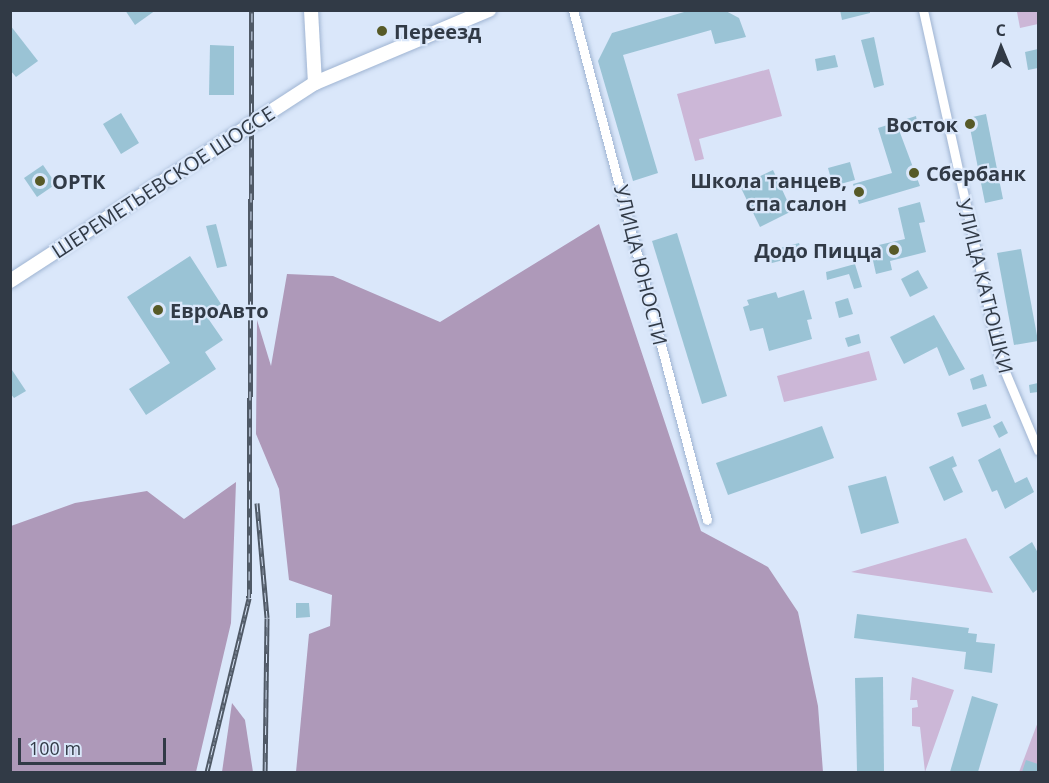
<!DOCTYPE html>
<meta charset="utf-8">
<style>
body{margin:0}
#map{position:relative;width:1049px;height:783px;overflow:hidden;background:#dae7fa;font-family:"Open Sans",sans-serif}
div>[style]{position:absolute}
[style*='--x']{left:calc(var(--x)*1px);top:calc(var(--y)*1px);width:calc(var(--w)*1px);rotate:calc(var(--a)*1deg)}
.green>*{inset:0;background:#ccb7d7}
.forest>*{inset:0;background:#ae99b9}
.building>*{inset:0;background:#9ac3d5}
.roads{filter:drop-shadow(0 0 2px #9fb4d2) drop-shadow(0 0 2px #9fb4d2)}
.street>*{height:9px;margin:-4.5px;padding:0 4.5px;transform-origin:4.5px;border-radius:4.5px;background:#fff}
.secondary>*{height:14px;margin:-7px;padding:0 7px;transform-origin:7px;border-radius:7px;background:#fff}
.rail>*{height:5px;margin-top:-2.5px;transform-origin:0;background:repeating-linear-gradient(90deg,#dae7fa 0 9px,#4f5966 0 18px);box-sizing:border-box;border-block:2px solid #4f5966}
.dots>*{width:16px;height:16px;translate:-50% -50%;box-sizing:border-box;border:3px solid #dae7fa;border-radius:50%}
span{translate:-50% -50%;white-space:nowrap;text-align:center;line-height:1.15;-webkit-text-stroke:4.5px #dae7fa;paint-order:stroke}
.poi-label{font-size:20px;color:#313a46;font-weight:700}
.left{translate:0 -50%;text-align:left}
.right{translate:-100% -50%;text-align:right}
.street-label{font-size:20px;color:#313a46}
.frame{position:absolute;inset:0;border:12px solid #313a46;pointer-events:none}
.north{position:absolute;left:971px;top:18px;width:60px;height:60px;-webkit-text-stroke:4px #dae7fa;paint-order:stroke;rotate:359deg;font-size:16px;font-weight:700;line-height:24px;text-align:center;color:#313a46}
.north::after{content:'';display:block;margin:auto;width:21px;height:27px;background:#313a46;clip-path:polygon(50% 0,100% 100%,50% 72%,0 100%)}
.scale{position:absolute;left:18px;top:738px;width:148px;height:27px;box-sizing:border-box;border:3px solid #313a46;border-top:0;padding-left:8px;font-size:18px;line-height:21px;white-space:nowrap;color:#313a46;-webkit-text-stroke:4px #dae7fa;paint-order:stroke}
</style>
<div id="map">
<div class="green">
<div style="clip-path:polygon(1038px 11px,1038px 24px,1020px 28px,1017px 12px)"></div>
<div style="clip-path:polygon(769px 69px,782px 116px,699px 139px,704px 159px,695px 161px,677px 94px)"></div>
<div style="clip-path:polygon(869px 351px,877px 380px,784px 402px,777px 376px)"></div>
<div style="clip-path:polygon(966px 538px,993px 593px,851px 572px)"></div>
<div style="clip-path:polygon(912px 677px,954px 690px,925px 772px,920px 727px,912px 726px,912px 708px,918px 707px,917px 700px,910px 700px)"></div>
<div style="clip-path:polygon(1038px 722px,1038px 772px,1019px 772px,1036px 727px)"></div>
</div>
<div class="forest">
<div style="clip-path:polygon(599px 224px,701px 531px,768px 567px,798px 612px,818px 706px,823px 772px,296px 772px,309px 634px,330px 626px,332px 595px,289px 580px,279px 489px,256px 434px,257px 320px,271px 366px,287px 274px,333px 276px,440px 322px)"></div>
<div style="clip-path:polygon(236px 482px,231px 623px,196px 772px,11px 772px,11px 526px,75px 503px,147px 491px,184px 519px)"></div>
<div style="clip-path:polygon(232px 703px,245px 720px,253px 772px,222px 772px)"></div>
</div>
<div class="building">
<div style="clip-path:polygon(125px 10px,156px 10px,135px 25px)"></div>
<div style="clip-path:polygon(691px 10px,724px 10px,739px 18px,746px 37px,715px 44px,711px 30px,623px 55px,658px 173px,633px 181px,598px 61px,612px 33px)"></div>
<div style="clip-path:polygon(840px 10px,870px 10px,870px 13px,842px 20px)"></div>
<div style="clip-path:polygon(10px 25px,38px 61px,16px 77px,10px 70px)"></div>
<div style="clip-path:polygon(874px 37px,884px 85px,874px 88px,861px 40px)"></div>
<div style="clip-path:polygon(210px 45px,234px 46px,234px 95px,209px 95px)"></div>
<div style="clip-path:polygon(1038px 49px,1038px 68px,1028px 70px,1025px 52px)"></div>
<div style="clip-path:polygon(835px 55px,838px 67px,817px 71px,815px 59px)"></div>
<div style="clip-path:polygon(121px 113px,139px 143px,121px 154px,103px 124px)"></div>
<div style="clip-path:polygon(986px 114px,1003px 199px,985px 203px,968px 118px)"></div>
<div style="clip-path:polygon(916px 116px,918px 127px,899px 130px,920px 186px,859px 204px,853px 184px,892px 173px,878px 128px)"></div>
<div style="clip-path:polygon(850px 162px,855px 180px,833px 186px,828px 168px)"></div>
<div style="clip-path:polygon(43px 165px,56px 184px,37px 197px,24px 178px)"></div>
<div style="clip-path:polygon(773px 170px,792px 211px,760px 227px,740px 186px)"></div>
<div style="clip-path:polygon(920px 202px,925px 222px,919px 223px,926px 252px,890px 261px,892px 270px,876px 274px,870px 247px,905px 239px,898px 208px)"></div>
<div style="clip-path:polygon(216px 224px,227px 266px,217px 268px,206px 226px)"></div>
<div style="clip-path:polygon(677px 233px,727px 396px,702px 404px,652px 241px)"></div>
<div style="clip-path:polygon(799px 243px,803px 255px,768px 264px,765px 252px)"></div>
<div style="clip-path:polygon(1021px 249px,1038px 341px,1014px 345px,997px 253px)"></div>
<div style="clip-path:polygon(190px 256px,221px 304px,205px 314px,223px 340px,205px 352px,216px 369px,146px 415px,129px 389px,170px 363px,127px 297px)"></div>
<div style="clip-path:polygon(855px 264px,862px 287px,854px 289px,849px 274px,827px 280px,826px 272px)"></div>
<div style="clip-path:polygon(918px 270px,928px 288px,910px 297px,901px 279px)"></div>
<div style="clip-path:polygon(804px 290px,812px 319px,807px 320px,812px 339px,769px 351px,763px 328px,750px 331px,743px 307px,749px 305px,747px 300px,776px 292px,778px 298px)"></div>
<div style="clip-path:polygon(848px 298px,853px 314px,839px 318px,835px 302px)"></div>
<div style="clip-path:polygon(934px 315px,965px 369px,949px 376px,937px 347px,904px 364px,890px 337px)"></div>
<div style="clip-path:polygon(859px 334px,861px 343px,848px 347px,845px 338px)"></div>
<div style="clip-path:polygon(10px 367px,26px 391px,14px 398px,10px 393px)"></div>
<div style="clip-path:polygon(983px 374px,987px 386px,973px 390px,970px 379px)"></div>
<div style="clip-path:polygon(1038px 383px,1038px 392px,1030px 393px,1029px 385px)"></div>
<div style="clip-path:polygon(986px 404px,991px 418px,962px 427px,957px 413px)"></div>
<div style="clip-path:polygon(1002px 421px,1008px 433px,999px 438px,993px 426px)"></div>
<div style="clip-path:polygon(822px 426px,834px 458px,728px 495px,716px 463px)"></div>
<div style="clip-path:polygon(1000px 448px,1015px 483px,1027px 477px,1034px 492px,1005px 509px,997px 490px,992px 492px,978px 460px)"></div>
<div style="clip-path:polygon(953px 456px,957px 466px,952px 468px,963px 492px,944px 501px,929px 467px)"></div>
<div style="clip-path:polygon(886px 476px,899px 523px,861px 534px,848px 486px)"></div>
<div style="clip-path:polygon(1032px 542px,1038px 553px,1038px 589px,1033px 593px,1009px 557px)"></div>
<div style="clip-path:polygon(296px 603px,309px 603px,310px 617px,296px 618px)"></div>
<div style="clip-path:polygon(857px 614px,969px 628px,968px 633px,977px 634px,976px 642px,995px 644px,992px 673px,964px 669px,966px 652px,854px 638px)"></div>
<div style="clip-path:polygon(883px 677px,884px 772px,857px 772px,855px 678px)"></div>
<div style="clip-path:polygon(972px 696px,998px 704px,978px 772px,950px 772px)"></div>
<div style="clip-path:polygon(1026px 760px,1038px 764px,1037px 772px,1022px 772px)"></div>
</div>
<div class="roads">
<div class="street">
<div style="--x:573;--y:10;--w:527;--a:75.28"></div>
<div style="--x:923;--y:10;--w:358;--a:77.6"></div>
<div style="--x:1000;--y:360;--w:98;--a:67.1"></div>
</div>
<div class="secondary">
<div style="--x:311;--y:10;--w:73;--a:86.9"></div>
<div style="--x:10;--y:281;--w:364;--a:-33"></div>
<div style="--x:315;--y:83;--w:189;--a:-22.8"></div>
</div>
</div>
<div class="rail">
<div style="--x:257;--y:503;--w:115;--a:85"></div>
<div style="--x:267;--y:618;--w:154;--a:90.7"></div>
<div style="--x:207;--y:772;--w:179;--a:-76.4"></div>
<div style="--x:249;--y:598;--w:588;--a:-89.71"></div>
</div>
<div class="dots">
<div style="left:382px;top:31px;background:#575a27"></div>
<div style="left:970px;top:124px;background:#575a27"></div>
<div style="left:914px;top:173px;background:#575a27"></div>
<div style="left:40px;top:181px;background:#575a27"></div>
<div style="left:859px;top:192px;background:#575a27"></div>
<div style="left:894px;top:250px;background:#575a27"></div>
<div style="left:158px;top:310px;background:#575a27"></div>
</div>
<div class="poi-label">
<span class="left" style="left:394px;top:31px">Переезд</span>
<span class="right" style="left:958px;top:124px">Восток</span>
<span class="left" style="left:926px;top:173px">Сбербанк</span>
<span class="right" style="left:847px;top:192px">Школа танцев,<br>спа салон</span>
<span class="left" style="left:52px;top:181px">ОРТК</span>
<span class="right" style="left:882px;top:250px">Додо Пицца</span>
<span class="left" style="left:170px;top:310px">ЕвроАвто</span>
</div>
<div class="street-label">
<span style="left:163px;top:182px;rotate:-33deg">ШЕРЕМЕТЬЕВСКОЕ ШОССЕ</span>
<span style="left:641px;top:265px;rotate:76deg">УЛИЦА ЮНОСТИ</span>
<span style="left:985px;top:286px;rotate:76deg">УЛИЦА КАТЮШКИ</span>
</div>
<div class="frame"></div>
<div class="north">С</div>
<div class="scale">100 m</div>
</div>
